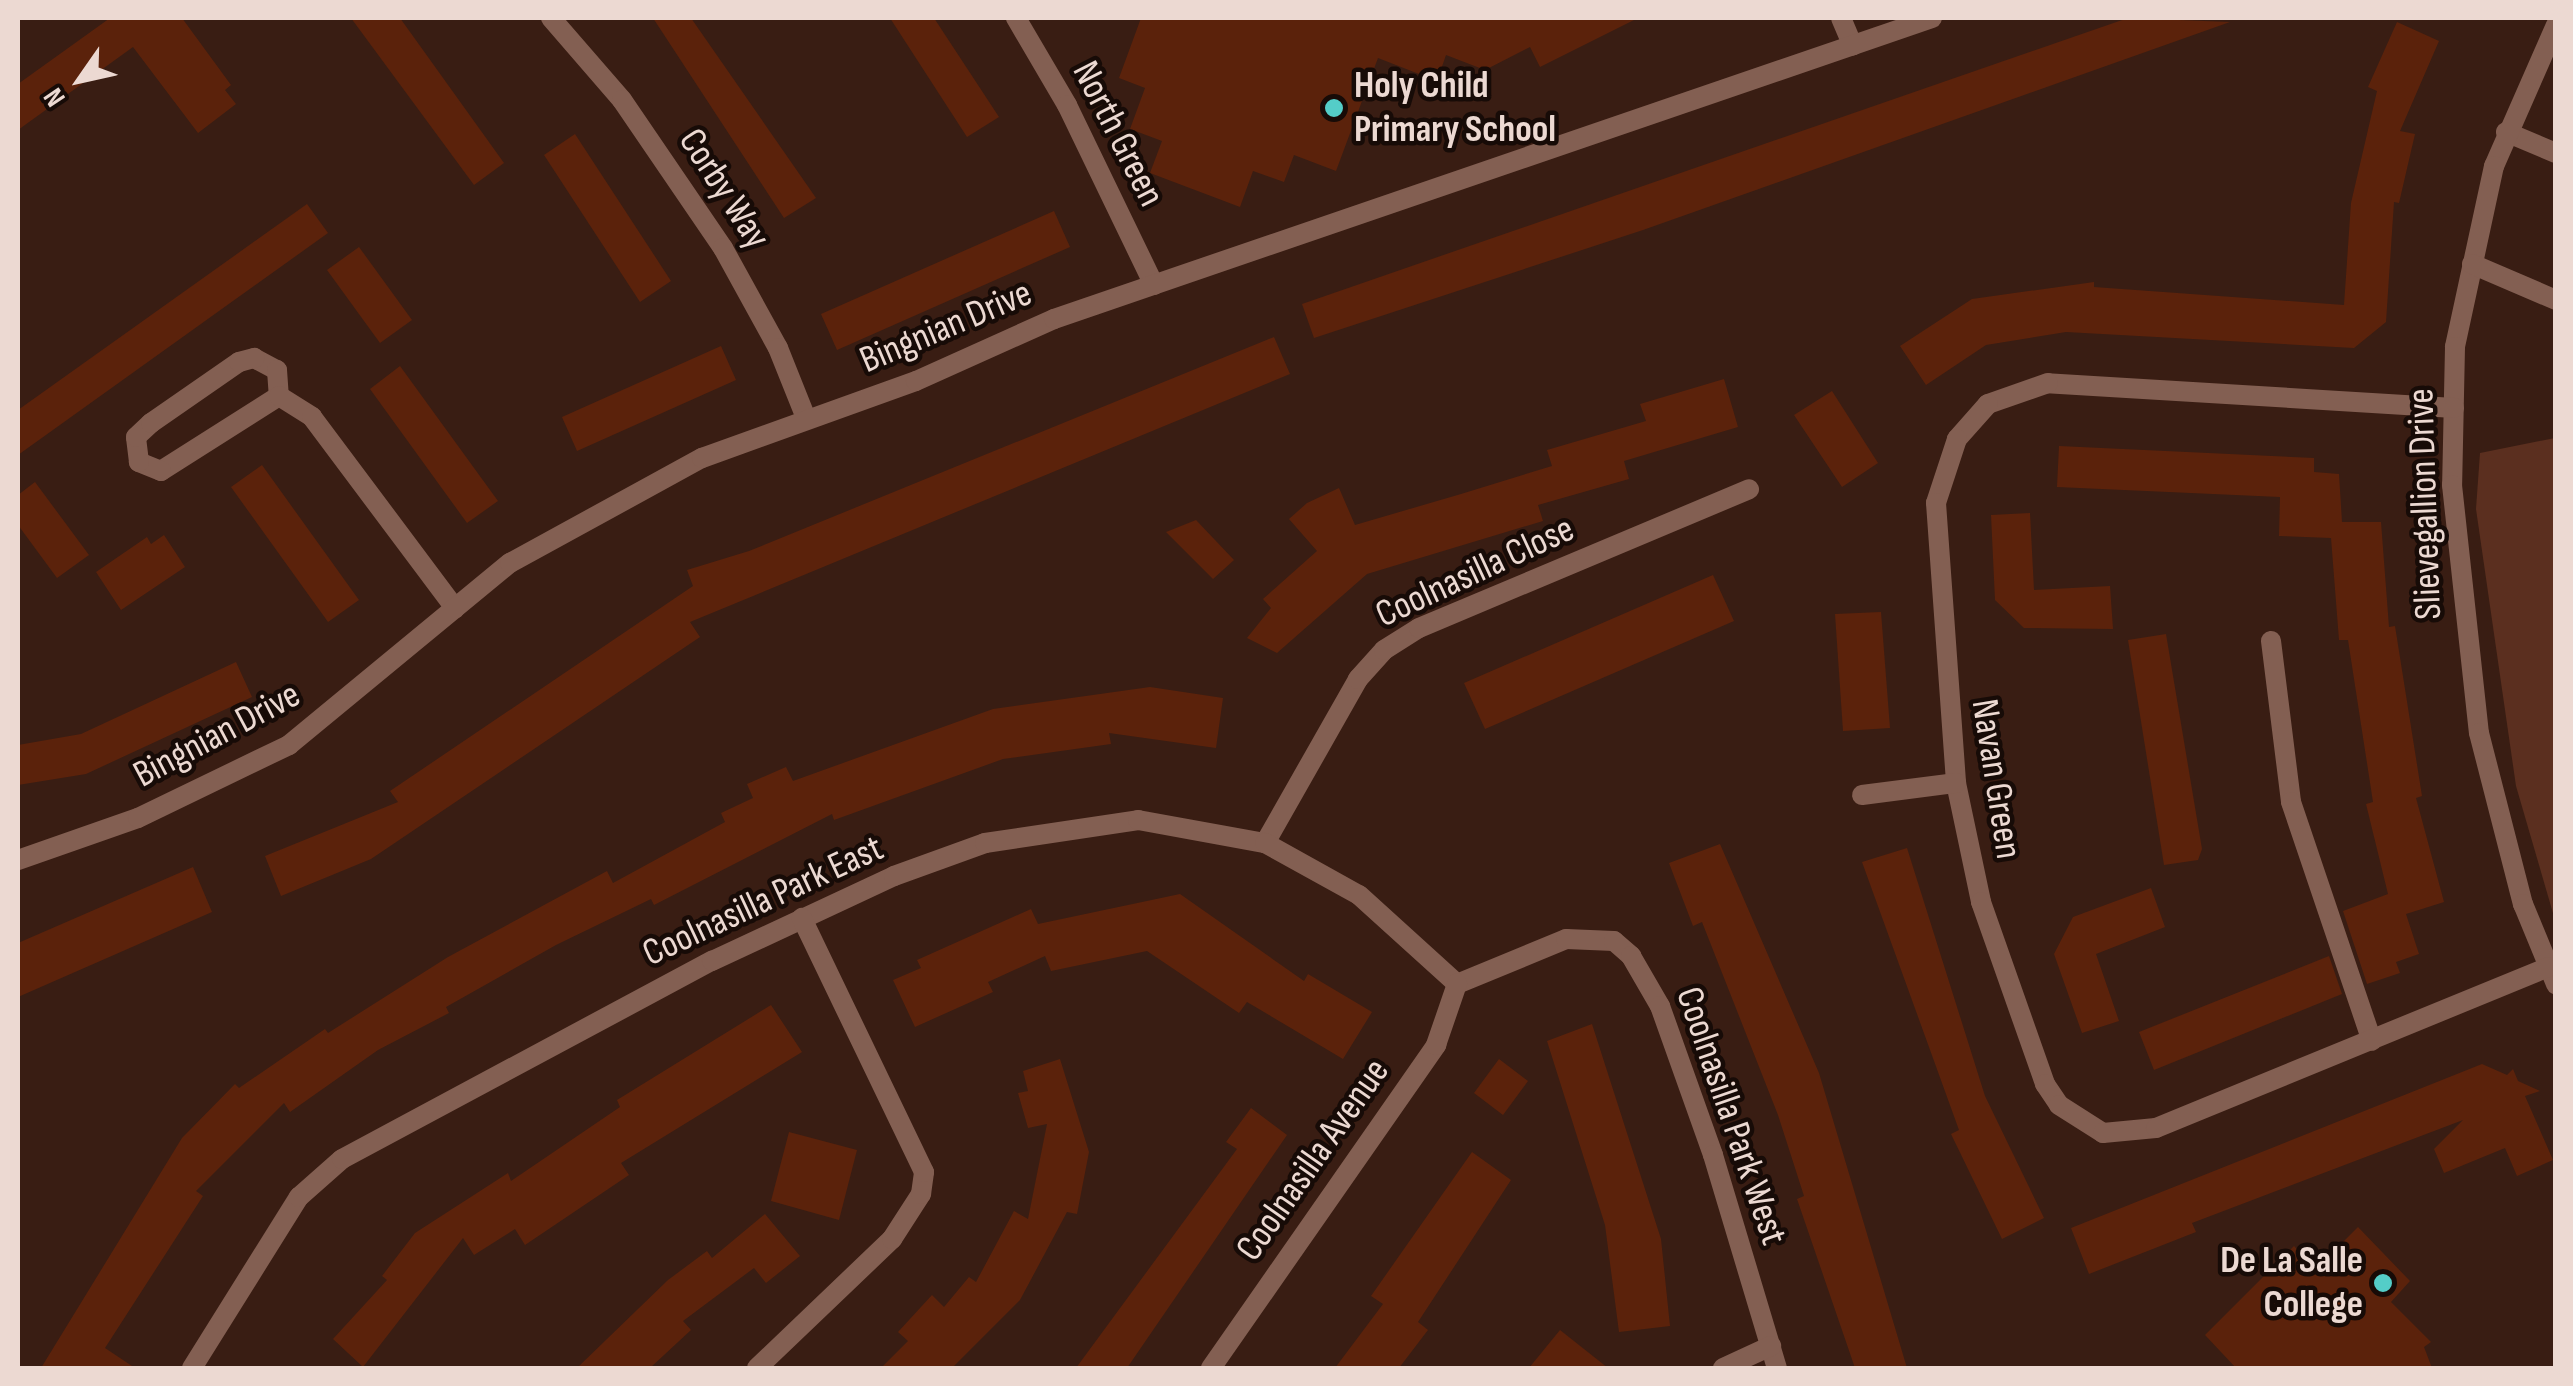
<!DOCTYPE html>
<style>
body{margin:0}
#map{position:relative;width:2573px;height:1386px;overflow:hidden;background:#391d13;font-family:"Sofia Sans Condensed",sans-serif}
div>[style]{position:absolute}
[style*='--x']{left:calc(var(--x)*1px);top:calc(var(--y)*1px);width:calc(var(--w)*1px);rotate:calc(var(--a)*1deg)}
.green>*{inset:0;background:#5b2f1f}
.building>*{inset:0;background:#5b220b}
.service>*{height:20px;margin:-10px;padding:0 10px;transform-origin:10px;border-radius:10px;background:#835f52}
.minor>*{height:20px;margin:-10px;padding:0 10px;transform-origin:10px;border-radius:10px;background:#835f52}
.dots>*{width:28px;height:28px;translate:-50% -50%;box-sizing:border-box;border:5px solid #170b07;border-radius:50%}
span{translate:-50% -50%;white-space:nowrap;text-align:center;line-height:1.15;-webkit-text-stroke:9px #170b07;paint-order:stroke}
.poi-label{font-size:38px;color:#ecd9d2;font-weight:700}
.left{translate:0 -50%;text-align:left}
.right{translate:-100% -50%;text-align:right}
.street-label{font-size:38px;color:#ecd9d2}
.frame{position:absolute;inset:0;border:20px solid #ecd9d2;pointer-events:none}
.north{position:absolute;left:30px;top:30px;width:100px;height:100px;-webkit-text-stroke:8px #170b07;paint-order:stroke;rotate:236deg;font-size:28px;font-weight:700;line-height:40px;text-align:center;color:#ecd9d2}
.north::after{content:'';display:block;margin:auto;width:35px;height:45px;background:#ecd9d2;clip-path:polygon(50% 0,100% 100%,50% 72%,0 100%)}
</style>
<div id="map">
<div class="green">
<div style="clip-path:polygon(2555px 438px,2556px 438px,2555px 920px,2516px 786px,2476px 509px,2480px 453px)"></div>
</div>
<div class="building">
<div style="clip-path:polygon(110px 18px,182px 18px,231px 85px,225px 90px,236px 104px,198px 133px,133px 47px,18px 130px,18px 84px)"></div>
<div style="clip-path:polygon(351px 18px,400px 18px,504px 163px,474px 185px)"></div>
<div style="clip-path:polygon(653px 18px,691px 18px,816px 198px,784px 218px)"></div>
<div style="clip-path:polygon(890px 18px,934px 18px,999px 117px,967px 137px)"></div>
<div style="clip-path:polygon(1141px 18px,1638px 18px,1540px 67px,1530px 47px,1485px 70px,1446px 55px,1437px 81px,1378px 58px,1336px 171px,1294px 155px,1284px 182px,1253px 171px,1240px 207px,1150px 173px,1162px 141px,1130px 129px,1145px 88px,1119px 78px)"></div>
<div style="clip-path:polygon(2128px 18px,2230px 22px,1643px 230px,1314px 338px,1302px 304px)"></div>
<div style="clip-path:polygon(2397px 22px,2439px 41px,2400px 131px,2415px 134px,2399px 203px,2394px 202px,2386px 322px,2354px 348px,2066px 332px,1986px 345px,1926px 385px,1900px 346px,1972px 299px,2094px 282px,2094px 287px,2344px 305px,2351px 203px,2377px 91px,2368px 87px)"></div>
<div style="clip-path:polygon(575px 134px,671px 281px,640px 302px,544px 155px)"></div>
<div style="clip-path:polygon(307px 204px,328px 233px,18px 455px,18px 410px)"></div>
<div style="clip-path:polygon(1054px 211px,1070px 247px,837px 350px,821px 314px)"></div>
<div style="clip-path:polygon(359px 247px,412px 320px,380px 343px,327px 270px)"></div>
<div style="clip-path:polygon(1274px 337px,1290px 374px,690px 622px,700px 637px,371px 859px,281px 896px,265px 856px,398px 802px,390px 791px,693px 586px,687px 570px,749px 551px)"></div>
<div style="clip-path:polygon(721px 346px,736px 380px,577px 451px,562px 417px)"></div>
<div style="clip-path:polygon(400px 366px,498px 501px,467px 523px,370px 389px)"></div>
<div style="clip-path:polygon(1724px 379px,1738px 427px,1624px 461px,1629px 479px,1538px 505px,1543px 521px,1367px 574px,1277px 653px,1247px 638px,1271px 608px,1263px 599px,1317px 551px,1289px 519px,1307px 503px,1339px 488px,1355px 525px,1461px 494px,1552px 466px,1547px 450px,1646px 421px,1640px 404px)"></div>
<div style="clip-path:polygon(1832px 391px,1878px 463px,1842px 487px,1794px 415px)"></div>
<div style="clip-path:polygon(2059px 446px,2314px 458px,2314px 472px,2339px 474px,2342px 522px,2381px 522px,2389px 627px,2395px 626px,2422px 796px,2416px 798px,2444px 902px,2406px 914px,2419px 954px,2396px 962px,2400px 973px,2367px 984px,2343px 911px,2388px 894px,2366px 804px,2373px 802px,2348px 640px,2339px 640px,2331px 538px,2279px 536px,2280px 497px,2057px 487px)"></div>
<div style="clip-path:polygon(262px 465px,359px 600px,328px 622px,231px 487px)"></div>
<div style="clip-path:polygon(35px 482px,89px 555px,57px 578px,18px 525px,18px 495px)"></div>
<div style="clip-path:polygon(2030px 513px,2034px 590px,2110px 586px,2113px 629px,2024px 628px,1995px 600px,1991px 515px)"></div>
<div style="clip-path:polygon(1196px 520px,1234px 560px,1213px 579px,1166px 532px)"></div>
<div style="clip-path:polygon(164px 535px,185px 567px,121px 610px,96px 572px,147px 537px,151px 544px)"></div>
<div style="clip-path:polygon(1713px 575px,1734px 621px,1485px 729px,1464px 683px)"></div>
<div style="clip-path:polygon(1881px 612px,1890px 728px,1843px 731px,1835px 614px)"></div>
<div style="clip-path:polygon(2166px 634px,2202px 849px,2198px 860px,2164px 865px,2128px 640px)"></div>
<div style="clip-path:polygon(236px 662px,252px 697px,86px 774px,18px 785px,18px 745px,81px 734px)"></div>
<div style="clip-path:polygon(1150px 687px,1223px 698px,1216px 748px,1109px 733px,1111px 744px,1003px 759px,834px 820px,832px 814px,654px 905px,651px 899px,556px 945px,446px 1007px,449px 1013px,378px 1050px,290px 1112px,284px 1103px,196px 1191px,203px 1196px,105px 1348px,135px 1368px,41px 1368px,182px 1138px,235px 1084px,239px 1088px,325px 1029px,328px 1033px,448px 957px,607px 871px,613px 883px,725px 822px,721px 813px,753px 798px,747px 784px,786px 767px,793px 781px,993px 709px)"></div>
<div style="clip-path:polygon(1720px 844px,1819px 1073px,1907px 1368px,1855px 1368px,1797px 1199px,1804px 1196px,1778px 1115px,1702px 922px,1693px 926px,1669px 863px)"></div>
<div style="clip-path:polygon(1907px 848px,1985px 1096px,2044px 1218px,2002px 1239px,1951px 1134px,1959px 1130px,1862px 862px)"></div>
<div style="clip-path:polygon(193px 867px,212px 912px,18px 997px,18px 943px)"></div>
<div style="clip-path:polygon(2151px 888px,2165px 927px,2096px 954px,2119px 1021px,2082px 1033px,2054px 954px,2073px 917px)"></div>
<div style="clip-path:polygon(1180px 894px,1304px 981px,1308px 974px,1372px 1012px,1343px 1059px,1247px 1002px,1239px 1013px,1147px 951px,1051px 971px,1045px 956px,988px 982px,993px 992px,915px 1027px,893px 980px,921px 968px,917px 960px,1031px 909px,1038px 924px)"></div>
<div style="clip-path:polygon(2329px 956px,2342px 994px,2154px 1070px,2139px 1032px)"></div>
<div style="clip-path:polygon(771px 1005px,802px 1052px,621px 1163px,629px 1175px,525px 1245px,515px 1229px,474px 1255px,463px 1238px,363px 1367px,333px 1339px,387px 1280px,382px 1276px,415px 1233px,508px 1173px,511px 1181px,620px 1107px,617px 1100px)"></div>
<div style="clip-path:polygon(1592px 1024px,1661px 1239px,1670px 1326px,1619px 1332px,1605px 1225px,1547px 1041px)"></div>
<div style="clip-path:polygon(1060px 1059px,1089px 1152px,1077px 1214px,1067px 1212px,1020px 1300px,952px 1368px,881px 1368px,908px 1341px,898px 1332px,932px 1295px,944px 1307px,969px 1277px,976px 1282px,1014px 1211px,1028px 1219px,1047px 1124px,1028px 1128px,1018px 1093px,1028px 1091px,1023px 1071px)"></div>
<div style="clip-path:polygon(1499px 1059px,1528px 1081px,1503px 1115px,1474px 1093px)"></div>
<div style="clip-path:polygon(2482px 1064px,2507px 1075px,2513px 1069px,2518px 1081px,2540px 1091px,2525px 1096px,2553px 1160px,2517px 1176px,2505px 1148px,2444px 1173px,2434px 1149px,2463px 1120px,2192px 1223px,2196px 1232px,2089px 1274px,2071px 1228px)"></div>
<div style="clip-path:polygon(1251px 1108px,1287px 1135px,1127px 1368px,1076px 1368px,1237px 1149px,1226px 1142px)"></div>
<div style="clip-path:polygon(789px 1132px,857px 1150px,839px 1220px,771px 1201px)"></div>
<div style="clip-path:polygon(1472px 1152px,1511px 1180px,1418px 1322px,1428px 1330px,1399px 1368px,1335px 1368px,1383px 1304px,1371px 1296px)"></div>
<div style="clip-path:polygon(765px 1214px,800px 1256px,766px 1283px,754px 1268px,683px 1321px,691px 1330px,650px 1368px,577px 1368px,668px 1280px,707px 1251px,712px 1258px)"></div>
<div style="clip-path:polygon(2358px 1227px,2410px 1281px,2391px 1302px,2431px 1342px,2424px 1347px,2432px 1368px,2236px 1368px,2205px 1335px,2294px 1246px,2316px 1269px)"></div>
<div style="clip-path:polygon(1560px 1330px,1608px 1368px,1529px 1368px)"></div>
</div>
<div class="service">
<div style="--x:2506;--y:132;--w:54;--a:22.8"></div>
<div style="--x:2271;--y:641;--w:162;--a:82.9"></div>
<div style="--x:2291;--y:802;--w:252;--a:71.3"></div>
</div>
<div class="minor">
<div style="--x:551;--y:18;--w:108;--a:49.1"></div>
<div style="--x:622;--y:100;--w:179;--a:55.7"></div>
<div style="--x:723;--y:248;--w:114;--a:61.2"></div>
<div style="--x:778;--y:348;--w:75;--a:68.2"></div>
<div style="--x:1016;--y:18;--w:101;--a:59.6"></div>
<div style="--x:1067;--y:105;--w:200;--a:64.2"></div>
<div style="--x:1841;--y:18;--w:30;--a:67"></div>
<div style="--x:2556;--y:25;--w:154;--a:113.7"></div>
<div style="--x:2494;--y:166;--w:185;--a:102.2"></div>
<div style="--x:2455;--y:347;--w:138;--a:91.2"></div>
<div style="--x:2452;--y:485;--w:249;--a:83.8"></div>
<div style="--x:2479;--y:733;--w:177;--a:75.6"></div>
<div style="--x:2523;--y:904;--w:87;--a:67.6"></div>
<div style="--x:2472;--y:264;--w:91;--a:23.2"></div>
<div style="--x:254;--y:358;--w:26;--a:28"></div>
<div style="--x:277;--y:370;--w:26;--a:86"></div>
<div style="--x:279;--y:396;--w:140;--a:147.6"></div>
<div style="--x:161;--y:471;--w:24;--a:-158"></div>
<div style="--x:139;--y:462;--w:25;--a:-97"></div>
<div style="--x:136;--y:437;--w:21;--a:-43"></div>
<div style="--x:151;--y:423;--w:107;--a:-34.7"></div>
<div style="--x:239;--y:362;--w:16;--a:-15"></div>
<div style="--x:279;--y:396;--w:39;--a:32"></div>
<div style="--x:312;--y:417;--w:239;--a:53.2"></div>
<div style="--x:2454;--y:408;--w:407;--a:-176.5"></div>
<div style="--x:2048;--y:383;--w:64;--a:160.7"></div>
<div style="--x:1988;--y:404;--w:47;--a:131.5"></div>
<div style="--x:1957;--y:439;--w:67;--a:108.2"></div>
<div style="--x:1936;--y:503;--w:281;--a:85.9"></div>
<div style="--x:1956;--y:783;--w:122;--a:78.1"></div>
<div style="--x:1981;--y:902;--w:193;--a:70.6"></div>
<div style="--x:2045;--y:1084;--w:25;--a:56"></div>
<div style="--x:2059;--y:1105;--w:52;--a:32.5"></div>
<div style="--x:2103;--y:1133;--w:53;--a:-5.4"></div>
<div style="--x:2156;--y:1128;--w:424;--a:-22.3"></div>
<div style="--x:1862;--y:795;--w:95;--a:-7.3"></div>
<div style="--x:1265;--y:843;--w:189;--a:-60.4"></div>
<div style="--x:1358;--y:679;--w:39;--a:-48"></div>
<div style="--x:1384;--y:650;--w:41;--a:-32.2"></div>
<div style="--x:1419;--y:628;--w:358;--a:-22.8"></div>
<div style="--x:18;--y:860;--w:127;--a:-19.3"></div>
<div style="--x:138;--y:818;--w:168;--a:-25.8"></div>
<div style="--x:289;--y:745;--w:286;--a:-39.5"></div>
<div style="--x:510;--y:563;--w:219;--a:-28.7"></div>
<div style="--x:702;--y:458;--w:227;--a:-19.8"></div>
<div style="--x:916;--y:381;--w:151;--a:-24.2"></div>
<div style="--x:1054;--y:319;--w:928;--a:-18.92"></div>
<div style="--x:1457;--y:984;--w:118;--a:-22.4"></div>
<div style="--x:1566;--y:939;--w:48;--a:2.4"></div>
<div style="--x:1614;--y:941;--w:23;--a:41"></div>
<div style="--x:1631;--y:956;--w:58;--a:59.9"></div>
<div style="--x:1660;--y:1006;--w:158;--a:70.4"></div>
<div style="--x:1713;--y:1155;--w:222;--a:73.3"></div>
<div style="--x:192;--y:1368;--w:202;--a:-58"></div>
<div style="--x:299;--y:1197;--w:57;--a:-41.5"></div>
<div style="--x:342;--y:1159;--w:420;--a:-28.2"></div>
<div style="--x:712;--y:961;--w:201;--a:-25"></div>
<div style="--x:894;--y:876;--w:97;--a:-19.9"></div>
<div style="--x:985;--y:843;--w:155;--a:-8.5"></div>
<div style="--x:1138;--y:820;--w:129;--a:10.3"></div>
<div style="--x:1265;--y:843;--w:107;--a:29"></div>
<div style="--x:1359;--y:895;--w:132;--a:42.2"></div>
<div style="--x:757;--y:1368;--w:187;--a:-43.7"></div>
<div style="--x:892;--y:1239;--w:54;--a:-57.2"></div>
<div style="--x:921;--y:1194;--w:22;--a:-82"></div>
<div style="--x:924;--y:1172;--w:282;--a:-115.7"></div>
<div style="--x:1211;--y:1368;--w:394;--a:-55.1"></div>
<div style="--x:1436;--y:1045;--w:65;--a:-71"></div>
<div style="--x:1723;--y:1368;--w:53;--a:-24.6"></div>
</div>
<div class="dots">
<div style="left:1334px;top:108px;background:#54cdc8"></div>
<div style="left:2383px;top:1283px;background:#54cdc8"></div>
</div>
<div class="poi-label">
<span class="left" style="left:1354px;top:108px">Holy Child<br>Primary School</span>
<span class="right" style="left:2363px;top:1283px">De La Salle<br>College</span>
</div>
<div class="street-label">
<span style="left:1118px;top:134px;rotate:63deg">North Green</span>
<span style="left:724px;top:189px;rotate:57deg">Corby Way</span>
<span style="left:946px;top:327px;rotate:-23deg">Bingnian Drive</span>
<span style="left:2425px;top:504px;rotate:-92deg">Slievegallion Drive</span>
<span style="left:1475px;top:572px;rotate:-25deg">Coolnasilla Close</span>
<span style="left:217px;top:735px;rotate:-28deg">Bingnian Drive</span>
<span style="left:1996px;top:779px;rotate:81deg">Navan Green</span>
<span style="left:763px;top:901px;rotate:-25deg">Coolnasilla Park East</span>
<span style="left:1731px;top:1116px;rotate:71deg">Coolnasilla Park West</span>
<span style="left:1313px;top:1160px;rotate:-55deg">Coolnasilla Avenue</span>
</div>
<div class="frame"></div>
<div class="north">N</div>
</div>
